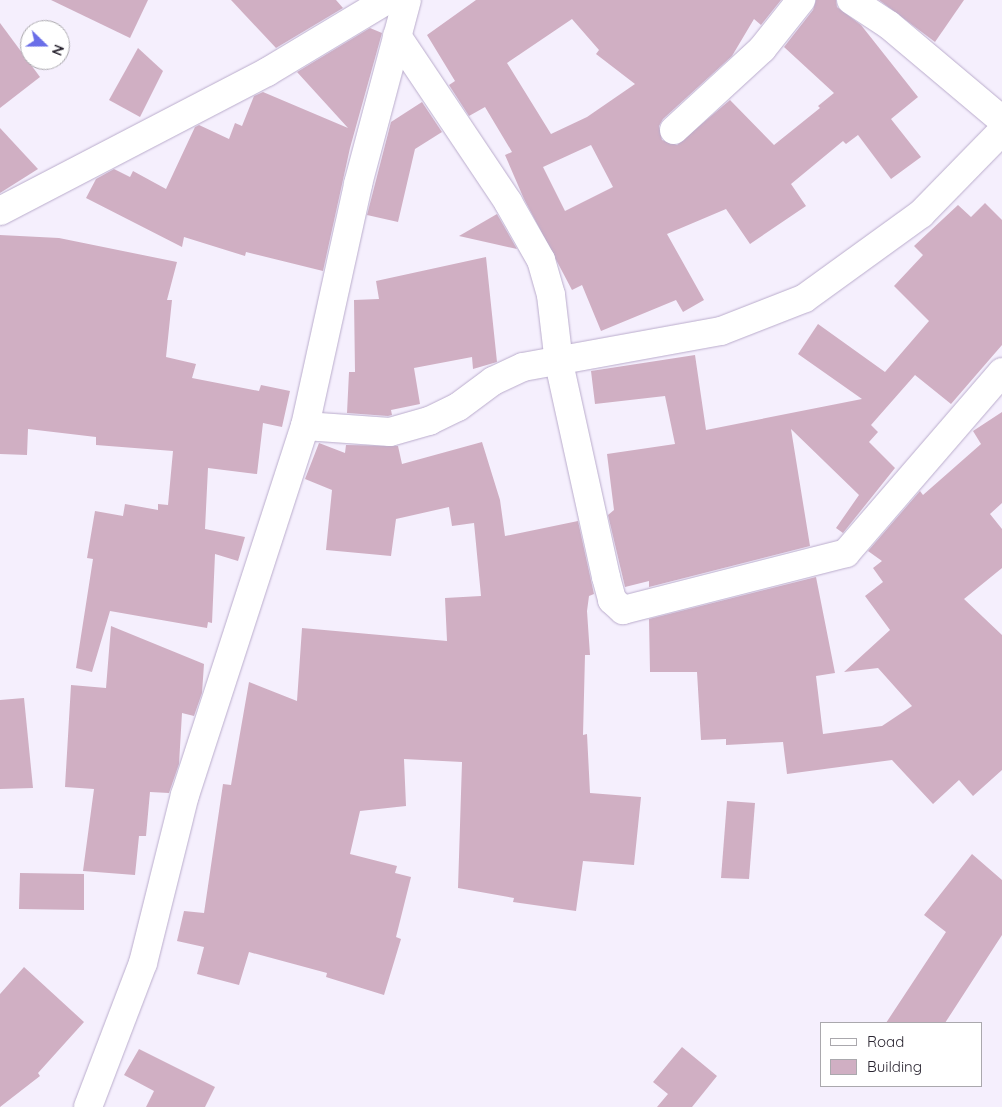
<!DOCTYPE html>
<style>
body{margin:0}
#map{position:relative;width:1002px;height:1107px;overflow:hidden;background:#f5effd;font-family:Quicksand,sans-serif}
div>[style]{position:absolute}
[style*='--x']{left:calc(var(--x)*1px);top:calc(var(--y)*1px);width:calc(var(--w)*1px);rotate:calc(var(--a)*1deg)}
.building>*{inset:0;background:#d0afc3}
.roads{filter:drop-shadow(0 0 1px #baaccc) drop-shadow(0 0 1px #baaccc)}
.street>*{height:28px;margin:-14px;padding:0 14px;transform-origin:14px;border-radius:14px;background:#fff}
span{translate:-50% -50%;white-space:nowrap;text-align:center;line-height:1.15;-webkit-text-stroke:4px #fff;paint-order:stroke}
.legend{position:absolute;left:820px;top:1022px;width:162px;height:65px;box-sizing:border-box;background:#fff;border:1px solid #aaa8ad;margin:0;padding:6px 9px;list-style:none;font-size:15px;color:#2a2531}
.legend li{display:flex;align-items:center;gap:10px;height:25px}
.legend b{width:25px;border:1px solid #aaa8ad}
.north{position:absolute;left:20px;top:20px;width:50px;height:50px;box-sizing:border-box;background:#fff;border:1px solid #aaa8ad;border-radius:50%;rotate:112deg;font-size:14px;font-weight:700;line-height:20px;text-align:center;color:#2a2531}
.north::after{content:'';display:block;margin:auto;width:18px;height:22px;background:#6a6ee8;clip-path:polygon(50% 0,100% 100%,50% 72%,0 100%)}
</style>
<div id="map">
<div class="building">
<div style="clip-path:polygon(51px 0,148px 0,130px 38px)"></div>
<div style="clip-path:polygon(231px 0,336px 0,343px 8px,276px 48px)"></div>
<div style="clip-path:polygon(evenodd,476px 0,781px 0,761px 25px,754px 19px,732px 56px,663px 119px,659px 126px,662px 140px,677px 145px,730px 100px,774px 145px,820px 108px,818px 106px,834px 93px,784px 47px,813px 10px,816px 0,836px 0,837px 7px,861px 25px,918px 97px,891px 119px,921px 157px,891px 179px,858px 135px,846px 144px,843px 141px,791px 184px,806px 206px,750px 244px,726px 209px,667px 234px,704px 300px,683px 312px,676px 300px,601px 331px,582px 285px,572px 290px,524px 199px,505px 155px,512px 152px,485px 107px,469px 116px,449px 85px,455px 81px,427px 35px,476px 0,572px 19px,599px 50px,596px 54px,635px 84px,587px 117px,551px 134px,507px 63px,572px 19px,476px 0,591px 145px,613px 187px,565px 211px,543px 167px,591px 145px)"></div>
<div style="clip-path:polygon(879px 0,964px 0,935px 42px)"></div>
<div style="clip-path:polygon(0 23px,40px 77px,0 108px)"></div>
<div style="clip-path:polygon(370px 28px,382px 33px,350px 148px,323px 271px,246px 252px,245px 256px,184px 237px,182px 247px,86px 198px,96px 179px,114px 169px,130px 177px,133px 171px,166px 189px,195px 127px,199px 125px,229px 139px,235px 123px,242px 126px,254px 96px,263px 92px,348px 128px,297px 72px)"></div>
<div style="clip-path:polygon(138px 48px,163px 71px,140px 117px,109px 100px)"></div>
<div style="clip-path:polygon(422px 102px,442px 132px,415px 149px,398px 222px,367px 215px,391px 122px)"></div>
<div style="clip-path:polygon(0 128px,38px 169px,0 193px)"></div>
<div style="clip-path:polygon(985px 203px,1002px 220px,1002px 345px,951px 404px,915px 375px,871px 425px,878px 432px,869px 442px,895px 468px,843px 533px,836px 528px,859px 495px,791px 429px,810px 546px,649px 587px,649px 581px,625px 587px,608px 515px,614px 510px,607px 454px,675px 444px,665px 396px,595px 404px,591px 371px,695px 355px,706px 430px,862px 399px,798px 354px,818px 324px,885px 372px,929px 321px,894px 286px,923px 255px,914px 246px,958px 205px,971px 217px)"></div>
<div style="clip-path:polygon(497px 214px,517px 249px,459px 236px)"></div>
<div style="clip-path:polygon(0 235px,59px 238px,177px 262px,167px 300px,172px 300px,166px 357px,196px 364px,192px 378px,259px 391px,261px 385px,290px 391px,282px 427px,263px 423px,257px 474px,208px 468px,205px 529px,245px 537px,238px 561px,215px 554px,212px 623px,208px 622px,207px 628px,110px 611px,92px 672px,76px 668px,93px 559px,87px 558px,95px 511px,123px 516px,125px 504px,158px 510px,158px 504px,168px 505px,173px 451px,96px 445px,96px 437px,28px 429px,27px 455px,0 454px)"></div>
<div style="clip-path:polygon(486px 257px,497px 362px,473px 369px,472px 357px,414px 368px,420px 404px,391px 410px,392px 415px,388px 416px,347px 413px,349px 372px,355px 372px,354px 300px,379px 299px,376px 281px)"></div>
<div style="clip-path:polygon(1002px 412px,1002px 503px,990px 514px,1002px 529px,1002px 568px,964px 599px,1002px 635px,1002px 770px,973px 796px,959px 780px,933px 804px,892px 760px,787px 774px,783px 742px,726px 745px,726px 739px,701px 740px,697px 672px,650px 672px,649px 619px,816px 577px,835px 673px,816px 676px,823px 734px,882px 726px,912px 706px,878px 668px,844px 672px,890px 630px,865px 596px,883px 582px,873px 568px,882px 561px,868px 551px,920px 491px,923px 495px,981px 444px,973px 431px)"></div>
<div style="clip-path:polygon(482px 442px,500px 500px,505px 536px,578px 521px,594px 594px,589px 596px,587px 611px,590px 655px,585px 655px,583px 735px,587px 734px,590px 793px,641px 797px,634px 865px,583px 861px,576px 911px,513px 902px,514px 898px,458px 888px,462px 762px,404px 759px,406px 806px,360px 811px,350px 854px,397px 866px,395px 873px,411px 877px,396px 937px,401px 939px,384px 995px,326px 977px,327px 973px,249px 952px,239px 985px,197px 974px,204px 947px,177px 941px,184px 911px,204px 913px,223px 784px,231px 785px,249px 682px,297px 701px,302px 628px,447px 641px,445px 598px,481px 596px,474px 523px,452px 526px,449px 507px,396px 519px,391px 556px,326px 550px,332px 490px,305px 479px,319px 443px,345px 453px,346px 445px,398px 446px,402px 464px)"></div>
<div style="clip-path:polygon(111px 626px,204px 664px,202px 693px,194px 716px,182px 713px,179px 764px,169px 793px,150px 792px,146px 836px,139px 836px,135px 875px,83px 871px,94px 789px,65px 787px,71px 685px,106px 688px)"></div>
<div style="clip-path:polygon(24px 698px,33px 788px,0 789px,0 700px)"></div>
<div style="clip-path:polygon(727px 801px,755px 803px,749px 879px,721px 878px)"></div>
<div style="clip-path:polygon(972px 854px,1002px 880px,1002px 935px,945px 1023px,886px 1023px,946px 932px,924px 915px)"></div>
<div style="clip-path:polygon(20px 873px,84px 874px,84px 910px,19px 909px)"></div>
<div style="clip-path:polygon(24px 967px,84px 1022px,38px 1073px,40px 1076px,0 1107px,0 994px)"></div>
<div style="clip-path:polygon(682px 1047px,717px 1076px,692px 1107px,657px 1107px,668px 1094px,653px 1082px)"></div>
<div style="clip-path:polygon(139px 1049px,215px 1087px,205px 1107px,146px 1107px,154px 1091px,124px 1075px)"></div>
</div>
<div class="roads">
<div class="street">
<div style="--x:851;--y:0;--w:45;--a:33.3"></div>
<div style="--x:889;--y:25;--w:148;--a:40.1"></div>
<div style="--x:397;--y:36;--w:200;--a:56.2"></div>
<div style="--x:508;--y:202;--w:67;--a:60.4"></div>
<div style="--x:541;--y:260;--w:36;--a:74"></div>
<div style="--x:551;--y:295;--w:68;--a:83.3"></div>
<div style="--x:559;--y:363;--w:219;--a:77.6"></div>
<div style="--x:606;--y:577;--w:24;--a:75"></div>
<div style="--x:612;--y:600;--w:15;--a:42"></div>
<div style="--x:623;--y:610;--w:230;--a:-14.3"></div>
<div style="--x:846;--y:553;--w:239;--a:-49.2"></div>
<div style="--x:674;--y:130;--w:120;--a:-42.6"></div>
<div style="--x:762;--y:49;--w:63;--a:-51.5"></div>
<div style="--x:0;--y:211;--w:301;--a:-27.5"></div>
<div style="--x:267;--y:72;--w:140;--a:-31"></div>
<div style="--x:305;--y:426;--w:85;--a:4"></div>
<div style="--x:390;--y:432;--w:41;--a:-15.8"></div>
<div style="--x:429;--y:421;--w:32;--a:-26"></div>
<div style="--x:458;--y:407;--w:44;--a:-36.6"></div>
<div style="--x:493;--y:381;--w:33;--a:-25"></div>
<div style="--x:523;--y:367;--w:201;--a:-10.3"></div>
<div style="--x:721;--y:331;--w:90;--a:-21.4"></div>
<div style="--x:805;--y:298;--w:143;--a:-35.9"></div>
<div style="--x:921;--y:214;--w:116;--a:-45.7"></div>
<div style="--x:88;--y:1107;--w:154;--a:-69.1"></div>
<div style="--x:143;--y:963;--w:173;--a:-76"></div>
<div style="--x:185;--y:795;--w:388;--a:-72"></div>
<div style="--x:305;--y:426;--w:248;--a:-77.6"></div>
<div style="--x:358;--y:184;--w:190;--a:-75.1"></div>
</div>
</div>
<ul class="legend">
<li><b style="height:6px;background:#fff"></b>Road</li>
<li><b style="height:14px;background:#d0afc3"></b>Building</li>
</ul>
<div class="north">N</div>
</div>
